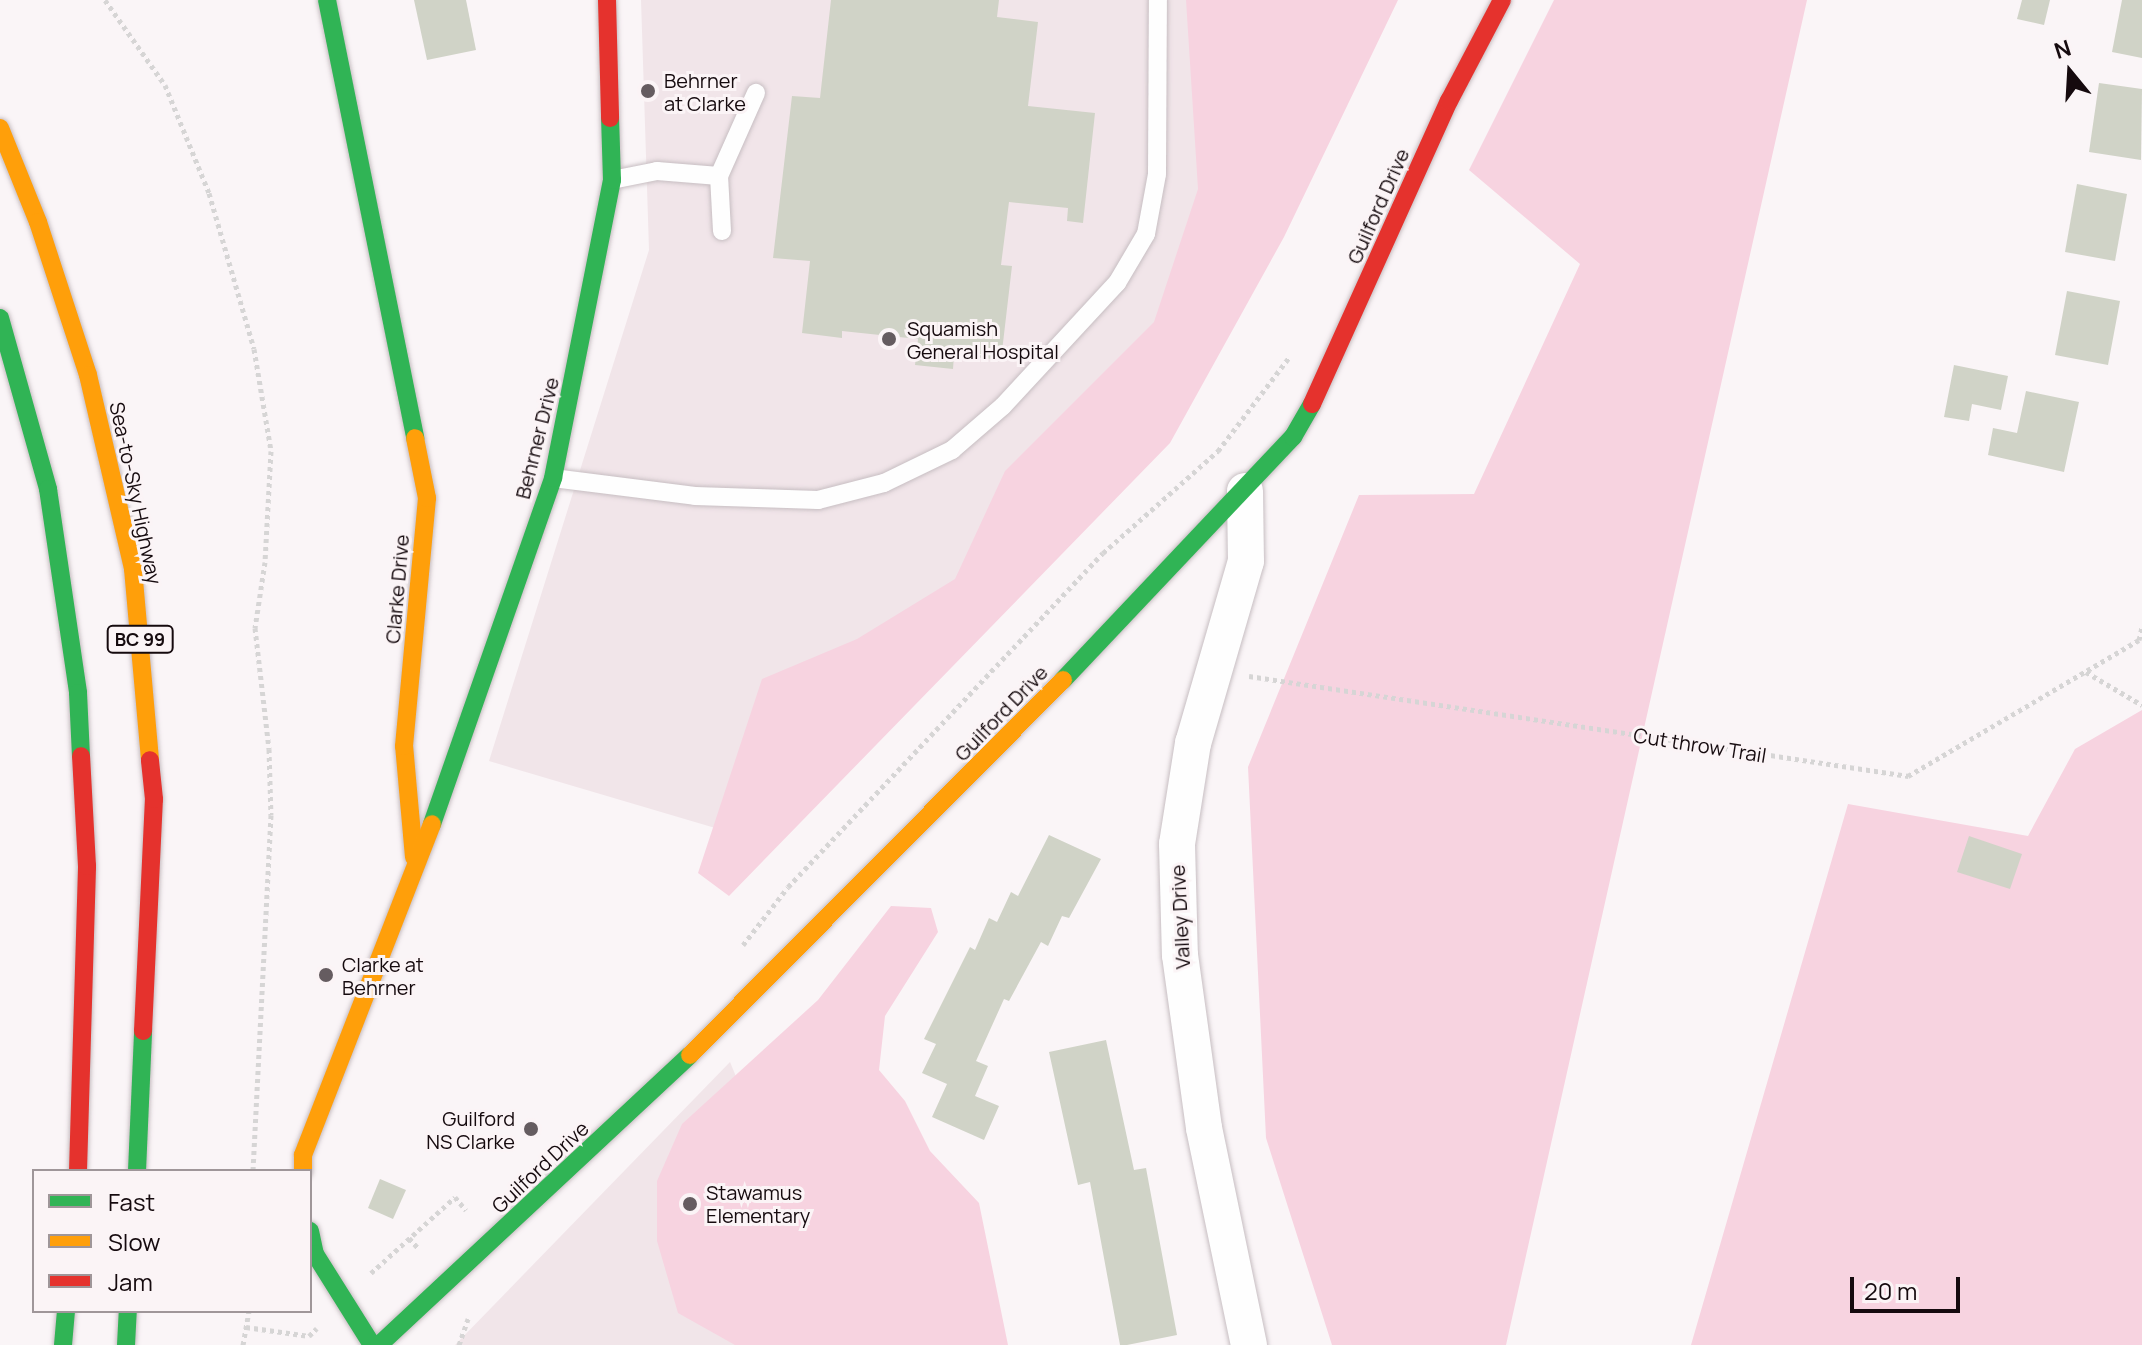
<!DOCTYPE html>
<style>
body{margin:0}
#map{position:relative;width:2142px;height:1345px;overflow:hidden;background:#faf5f7;font-family:Manrope,sans-serif}
div>[style]{position:absolute}
[style*='--x']{left:calc(var(--x)*1px);top:calc(var(--y)*1px);width:calc(var(--w)*1px);rotate:calc(var(--a)*1deg)}
.built>*{inset:0;background:#f1e5e9}
.green>*{inset:0;background:#f7d3e0}
.building>*{inset:0;background:#d0d3c7}
.path>*{height:5px;margin-top:-2.5px;transform-origin:0;background:repeating-linear-gradient(90deg,#d6d5d5 0 4px,transparent 0 8px)}
.roads{filter:drop-shadow(0 0 2px #c7bec2) drop-shadow(0 0 2px #c7bec2)}
.lane>*{height:18px;margin:-9px;padding:0 9px;transform-origin:9px;border-radius:9px;background:#fefefe}
.street>*{height:36px;margin:-18px;padding:0 18px;transform-origin:18px;border-radius:18px;background:#fefefe}
.fast>*{height:18px;margin:-9px;padding:0 9px;transform-origin:9px;border-radius:9px;background:#30b455}
.slow>*{height:18px;margin:-9px;padding:0 9px;transform-origin:9px;border-radius:9px;background:#ff9f0a}
.jam>*{height:18px;margin:-9px;padding:0 9px;transform-origin:9px;border-radius:9px;background:#e5322d}
.dots>*{width:22px;height:22px;translate:-50% -50%;box-sizing:border-box;border:4px solid #fbf4f6;border-radius:50%}
span{translate:-50% -50%;white-space:nowrap;text-align:center;line-height:1.15;-webkit-text-stroke:6px #fbf4f6;paint-order:stroke}
.shield-label span{padding:2px 6px;background:#fbf4f6;border:2px solid;border-radius:6px;-webkit-text-stroke-width:0}
.shield-label{font-size:18px;color:#150a0e;font-weight:700}
.poi-label{font-size:20px;color:#150a0e}
.left{translate:0 -50%;text-align:left}
.right{translate:-100% -50%;text-align:right}
.street-label{font-size:20px;color:#150a0e}
.legend{position:absolute;left:32px;top:1169px;width:280px;height:144px;box-sizing:border-box;background:#fbf4f6;border:2px solid #9f9699;margin:0;padding:10px 14px;list-style:none;font-size:24px;color:#150a0e}
.legend li{display:flex;align-items:center;gap:16px;height:40px}
.legend b{width:40px;border:2px solid #9f9699}
.north{position:absolute;left:2030px;top:32px;width:80px;height:80px;-webkit-text-stroke:6px #fbf4f6;paint-order:stroke;rotate:342deg;font-size:22px;font-weight:700;line-height:32px;text-align:center;color:#150a0e}
.north::after{content:'';display:block;margin:auto;width:28px;height:36px;background:#150a0e;clip-path:polygon(50% 0,100% 100%,50% 72%,0 100%)}
.scale{position:absolute;left:1850px;top:1277px;width:110px;height:36px;box-sizing:border-box;border:4px solid #150a0e;border-top:0;padding-left:10px;font-size:24px;line-height:28px;white-space:nowrap;color:#150a0e;-webkit-text-stroke:6px #fbf4f6;paint-order:stroke}
</style>
<div id="map">
<div class="built">
<div style="clip-path:polygon(641px 0,1302px 0,1107px 428px,749px 838px,489px 761px,649px 250px)"></div>
<div style="clip-path:polygon(730px 1062px,847px 1345px,455px 1345px)"></div>
</div>
<div class="green">
<div style="clip-path:polygon(1186px 0,1398px 0,1284px 237px,1170px 443px,729px 896px,698px 873px,762px 679px,857px 639px,955px 579px,1005px 471px,1154px 322px,1198px 189px)"></div>
<div style="clip-path:polygon(1554px 0,1807px 0,1506px 1345px,1332px 1345px,1266px 1138px,1248px 767px,1359px 495px,1474px 494px,1580px 264px,1469px 170px)"></div>
<div style="clip-path:polygon(2142px 710px,2142px 1345px,1691px 1345px,1848px 804px,2028px 836px,2075px 749px)"></div>
<div style="clip-path:polygon(891px 906px,931px 908px,938px 932px,885px 1016px,879px 1070px,905px 1101px,930px 1151px,979px 1203px,1008px 1345px,735px 1345px,678px 1313px,657px 1241px,657px 1181px,682px 1124px,818px 1000px)"></div>
</div>
<div class="building">
<div style="clip-path:polygon(414px 0,466px 0,476px 50px,427px 60px)"></div>
<div style="clip-path:polygon(831px 0,999px 0,997px 17px,1038px 22px,1028px 106px,1095px 113px,1083px 223px,1067px 221px,1068px 208px,1009px 202px,1001px 265px,1012px 266px,1001px 360px,954px 355px,953px 369px,915px 365px,918px 339px,842px 331px,842px 338px,802px 333px,810px 261px,773px 258px,792px 96px,820px 98px)"></div>
<div style="clip-path:polygon(2022px 0,2050px 0,2044px 25px,2017px 19px)"></div>
<div style="clip-path:polygon(2122px 0,2142px 0,2142px 58px,2112px 52px)"></div>
<div style="clip-path:polygon(2099px 83px,2142px 89px,2141px 160px,2089px 152px)"></div>
<div style="clip-path:polygon(2077px 184px,2127px 194px,2115px 261px,2065px 252px)"></div>
<div style="clip-path:polygon(2067px 291px,2120px 301px,2108px 365px,2055px 355px)"></div>
<div style="clip-path:polygon(1954px 365px,2008px 376px,2001px 410px,1972px 404px,1969px 421px,1944px 417px)"></div>
<div style="clip-path:polygon(2026px 391px,2079px 402px,2064px 472px,1988px 455px,1993px 428px,2017px 433px)"></div>
<div style="clip-path:polygon(1049px 835px,1101px 859px,1069px 918px,1062px 916px,1048px 946px,1041px 942px,1009px 1001px,1004px 999px,976px 1061px,988px 1066px,975px 1096px,999px 1106px,984px 1140px,932px 1117px,947px 1084px,922px 1073px,936px 1044px,924px 1039px,970px 947px,975px 950px,989px 918px,997px 922px,1011px 892px,1018px 896px)"></div>
<div style="clip-path:polygon(1969px 836px,2022px 854px,2010px 889px,1957px 872px)"></div>
<div style="clip-path:polygon(1106px 1040px,1134px 1170px,1146px 1168px,1177px 1335px,1127px 1345px,1120px 1345px,1090px 1182px,1078px 1185px,1049px 1052px)"></div>
<div style="clip-path:polygon(380px 1179px,406px 1190px,393px 1219px,368px 1208px)"></div>
</div>
<div class="path">
<div style="--x:105;--y:0;--w:104;--a:54.8"></div>
<div style="--x:165;--y:85;--w:117;--a:67.8"></div>
<div style="--x:209;--y:193;--w:162;--a:73.9"></div>
<div style="--x:254;--y:349;--w:103;--a:80.5"></div>
<div style="--x:271;--y:451;--w:111;--a:93.1"></div>
<div style="--x:265;--y:562;--w:67;--a:98.6"></div>
<div style="--x:255;--y:628;--w:122;--a:83.4"></div>
<div style="--x:269;--y:749;--w:66;--a:88.3"></div>
<div style="--x:271;--y:815;--w:356;--a:92.9"></div>
<div style="--x:2086;--y:672;--w:65;--a:30.5"></div>
<div style="--x:1249;--y:676;--w:667;--a:8.63"></div>
<div style="--x:1908;--y:776;--w:268;--a:-30.5"></div>
<div style="--x:2139;--y:640;--w:13;--a:-77"></div>
<div style="--x:743;--y:945;--w:73;--a:-52.2"></div>
<div style="--x:788;--y:887;--w:459;--a:-46.7"></div>
<div style="--x:1103;--y:553;--w:154;--a:-41.6"></div>
<div style="--x:1218;--y:451;--w:119;--a:-52.8"></div>
<div style="--x:409;--y:1238;--w:13;--a:48"></div>
<div style="--x:371;--y:1273;--w:113;--a:-42.1"></div>
<div style="--x:455;--y:1197;--w:17;--a:50"></div>
<div style="--x:246;--y:1327;--w:64;--a:8.1"></div>
<div style="--x:309;--y:1336;--w:11;--a:-45"></div>
<div style="--x:243;--y:1345;--w:35;--a:-80"></div>
<div style="--x:459;--y:1345;--w:28;--a:-71"></div>
</div>
<div class="roads">
<div class="lane">
<div style="--x:612;--y:180;--w:46;--a:-11.3"></div>
<div style="--x:657;--y:171;--w:62;--a:4.6"></div>
<div style="--x:722;--y:231;--w:55;--a:-93.1"></div>
<div style="--x:719;--y:176;--w:91;--a:-66"></div>
<div style="--x:553;--y:478;--w:143;--a:7.2"></div>
<div style="--x:695;--y:496;--w:123;--a:1.9"></div>
<div style="--x:818;--y:500;--w:68;--a:-14.4"></div>
<div style="--x:884;--y:483;--w:76;--a:-25.9"></div>
<div style="--x:952;--y:450;--w:67;--a:-40.8"></div>
<div style="--x:1003;--y:406;--w:168;--a:-47.2"></div>
<div style="--x:1117;--y:283;--w:57;--a:-59.4"></div>
<div style="--x:1146;--y:234;--w:61;--a:-79.6"></div>
<div style="--x:1157;--y:174;--w:174;--a:-89.7"></div>
</div>
<div class="street">
<div style="--x:1245;--y:491;--w:70;--a:89.2"></div>
<div style="--x:1246;--y:561;--w:190;--a:106.2"></div>
<div style="--x:1193;--y:743;--w:102;--a:99"></div>
<div style="--x:1177;--y:844;--w:111;--a:88.5"></div>
<div style="--x:1180;--y:955;--w:175;--a:82.1"></div>
<div style="--x:1204;--y:1128;--w:222;--a:78.3"></div>
</div>
<div class="fast">
<div style="--x:327;--y:0;--w:447;--a:78.6"></div>
<div style="--x:0;--y:318;--w:178;--a:74.3"></div>
<div style="--x:48;--y:489;--w:206;--a:81.6"></div>
<div style="--x:78;--y:693;--w:63;--a:87.3"></div>
<div style="--x:1063;--y:680;--w:335;--a:-46.6"></div>
<div style="--x:1293;--y:437;--w:38;--a:-60"></div>
<div style="--x:432;--y:824;--w:367;--a:-70.7"></div>
<div style="--x:553;--y:478;--w:304;--a:-78.8"></div>
<div style="--x:612;--y:180;--w:62;--a:-91.8"></div>
<div style="--x:137;--y:1171;--w:140;--a:-87.5"></div>
<div style="--x:310;--y:1231;--w:24;--a:78"></div>
<div style="--x:315;--y:1254;--w:107;--a:57.9"></div>
<div style="--x:63;--y:1345;--w:34;--a:-85"></div>
<div style="--x:126;--y:1345;--w:34;--a:-87"></div>
<div style="--x:379;--y:1345;--w:425;--a:-43"></div>
</div>
<div class="slow">
<div style="--x:0;--y:128;--w:101;--a:68"></div>
<div style="--x:38;--y:222;--w:161;--a:71.9"></div>
<div style="--x:88;--y:375;--w:199;--a:76.9"></div>
<div style="--x:133;--y:569;--w:192;--a:84.9"></div>
<div style="--x:414;--y:857;--w:111;--a:-95.1"></div>
<div style="--x:404;--y:746;--w:249;--a:-84.7"></div>
<div style="--x:427;--y:498;--w:61;--a:-101.3"></div>
<div style="--x:690;--y:1055;--w:529;--a:-45.15"></div>
<div style="--x:303;--y:1171;--w:16;--a:-90"></div>
<div style="--x:303;--y:1155;--w:355;--a:-68.7"></div>
</div>
<div class="jam">
<div style="--x:607;--y:0;--w:118;--a:88.5"></div>
<div style="--x:1312;--y:404;--w:333;--a:-65.7"></div>
<div style="--x:1449;--y:101;--w:114;--a:-62.3"></div>
<div style="--x:143;--y:1031;--w:232;--a:-87.3"></div>
<div style="--x:154;--y:799;--w:39;--a:-96"></div>
<div style="--x:78;--y:1171;--w:305;--a:-88.3"></div>
<div style="--x:87;--y:866;--w:110;--a:-93.1"></div>
</div>
</div>
<div class="dots">
<div style="left:648px;top:91px;background:#655c60"></div>
<div style="left:889px;top:339px;background:#655c60"></div>
<div style="left:326px;top:975px;background:#655c60"></div>
<div style="left:531px;top:1129px;background:#655c60"></div>
<div style="left:690px;top:1204px;background:#655c60"></div>
</div>
<div class="shield-label">
<span style="left:140px;top:639px">BC 99</span>
</div>
<div class="poi-label">
<span class="left" style="left:664px;top:92px">Behrner<br>at Clarke</span>
<span class="left" style="left:907px;top:340px">Squamish<br>General Hospital</span>
<span class="left" style="left:342px;top:976px">Clarke at<br>Behrner</span>
<span class="right" style="left:515px;top:1130px">Guilford<br>NS Clarke</span>
<span class="left" style="left:706px;top:1204px">Stawamus<br>Elementary</span>
</div>
<div class="street-label">
<span style="left:1378px;top:206px;rotate:-66deg">Guilford Drive</span>
<span style="left:537px;top:438px;rotate:-76deg">Behrner Drive</span>
<span style="left:136px;top:493px;rotate:78deg">Sea-to-Sky Highway</span>
<span style="left:397px;top:589px;rotate:-85deg">Clarke Drive</span>
<span style="left:1001px;top:713px;rotate:-46deg">Guilford Drive</span>
<span style="left:1700px;top:745px;rotate:9deg">Cut throw Trail</span>
<span style="left:1180px;top:917px;rotate:-93deg">Valley Drive</span>
<span style="left:540px;top:1167px;rotate:-43deg">Guilford Drive</span>
</div>
<ul class="legend">
<li><b style="height:10px;background:#30b455"></b>Fast</li>
<li><b style="height:10px;background:#ff9f0a"></b>Slow</li>
<li><b style="height:10px;background:#e5322d"></b>Jam</li>
</ul>
<div class="north">N</div>
<div class="scale">20 m</div>
</div>
